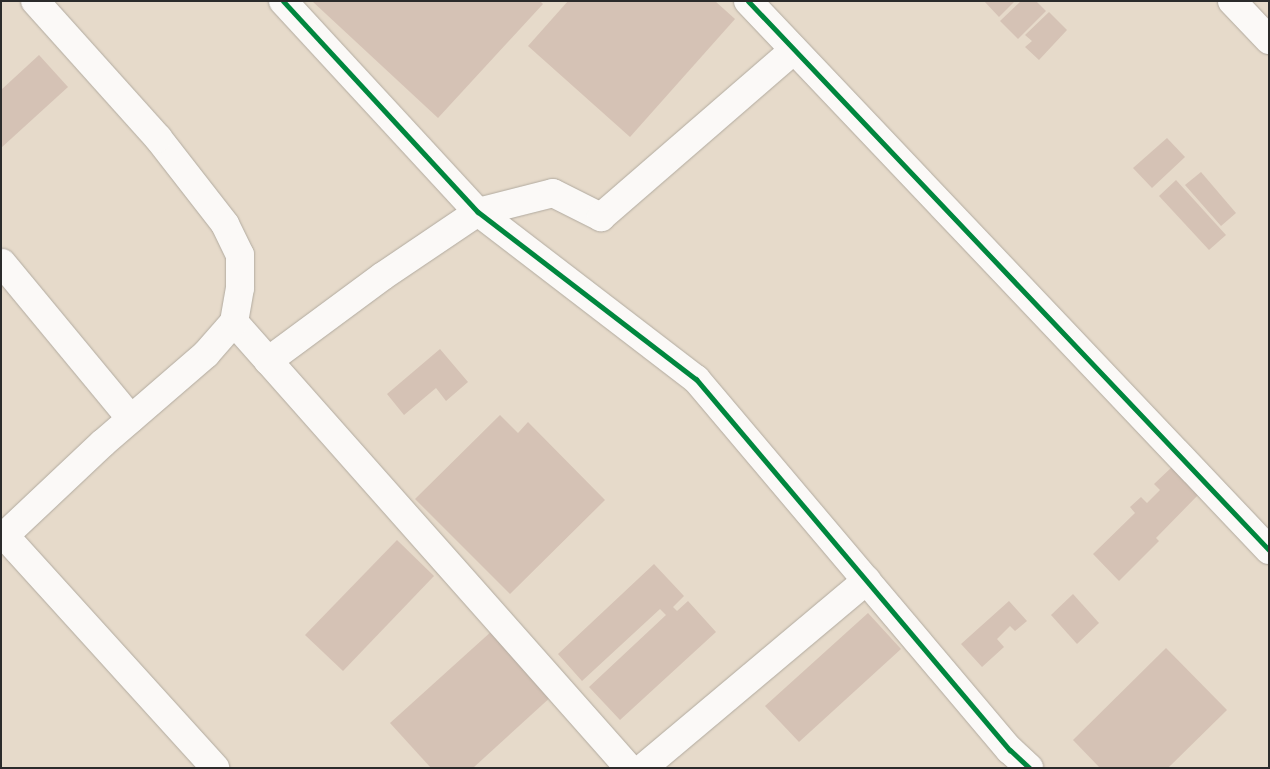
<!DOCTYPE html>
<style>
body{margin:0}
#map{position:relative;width:1270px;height:769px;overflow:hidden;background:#e6daca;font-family:Mynerve,sans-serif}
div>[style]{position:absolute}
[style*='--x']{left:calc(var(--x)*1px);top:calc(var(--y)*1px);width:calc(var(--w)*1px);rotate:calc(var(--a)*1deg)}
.building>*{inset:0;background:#d5c2b5}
.roads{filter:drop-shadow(0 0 1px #b1aa9f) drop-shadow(0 0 1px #b1aa9f)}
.street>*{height:28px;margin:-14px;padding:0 14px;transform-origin:14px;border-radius:14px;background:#fbf9f7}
.cycleway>*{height:5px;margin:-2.5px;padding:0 2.5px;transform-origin:2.5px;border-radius:2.5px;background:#00873e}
span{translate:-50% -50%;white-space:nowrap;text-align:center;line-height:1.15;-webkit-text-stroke:4px #fdfcf7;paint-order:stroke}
.frame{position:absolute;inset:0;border:2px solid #2b2b2b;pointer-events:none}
</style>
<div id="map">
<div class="building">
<div style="clip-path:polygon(312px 1px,540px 1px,543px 4px,438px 118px)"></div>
<div style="clip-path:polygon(568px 1px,715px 1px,735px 19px,630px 137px,528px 46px)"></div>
<div style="clip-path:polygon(984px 1px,1015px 1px,999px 17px)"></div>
<div style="clip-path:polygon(1021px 1px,1036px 1px,1046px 11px,1018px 39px,1000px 21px)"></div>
<div style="clip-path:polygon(1049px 12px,1067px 30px,1039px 60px,1025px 47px,1032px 41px,1025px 35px)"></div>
<div style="clip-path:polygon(39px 55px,68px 87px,1px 148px,1px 90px)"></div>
<div style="clip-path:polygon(1167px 138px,1185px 157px,1152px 188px,1133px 168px)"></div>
<div style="clip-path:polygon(1201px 172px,1236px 213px,1221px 226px,1185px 185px)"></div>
<div style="clip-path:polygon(1176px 180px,1226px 235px,1209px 250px,1159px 196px)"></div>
<div style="clip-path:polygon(440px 349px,468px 382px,446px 401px,436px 388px,404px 415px,387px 394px)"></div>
<div style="clip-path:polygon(500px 415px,518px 433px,528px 422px,605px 500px,510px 594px,415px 499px)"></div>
<div style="clip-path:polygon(1173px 466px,1200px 493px,1156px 538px,1159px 541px,1119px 581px,1093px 554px,1135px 513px,1130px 507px,1141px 497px,1147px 503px,1160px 490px,1154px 484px)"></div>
<div style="clip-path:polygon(397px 540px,434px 576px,343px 671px,305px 635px)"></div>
<div style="clip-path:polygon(654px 564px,684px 596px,673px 607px,677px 611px,688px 601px,716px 632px,620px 720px,589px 687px,666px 615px,660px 609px,582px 681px,558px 654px)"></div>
<div style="clip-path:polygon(1073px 594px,1099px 623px,1077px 644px,1051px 615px)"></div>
<div style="clip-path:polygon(1009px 601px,1027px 621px,1015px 631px,1010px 626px,997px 639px,1004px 647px,982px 667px,961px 644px)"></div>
<div style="clip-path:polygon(868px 613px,901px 649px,799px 742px,765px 706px)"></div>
<div style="clip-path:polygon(493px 630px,553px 695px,473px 768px,431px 768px,390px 723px)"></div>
<div style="clip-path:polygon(1166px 648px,1227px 710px,1168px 768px,1100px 768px,1073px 740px)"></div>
</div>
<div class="roads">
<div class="street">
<div style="--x:283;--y:1;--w:287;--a:47.3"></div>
<div style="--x:478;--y:212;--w:275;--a:37.5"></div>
<div style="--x:696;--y:379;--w:486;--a:49.8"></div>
<div style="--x:1010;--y:750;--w:26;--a:43"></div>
<div style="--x:748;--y:1;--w:757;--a:46.5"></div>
<div style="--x:1232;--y:1;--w:54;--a:46.5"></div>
<div style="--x:2;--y:263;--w:202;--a:50.4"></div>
<div style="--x:234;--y:322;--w:596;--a:48.47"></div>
<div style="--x:268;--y:361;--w:143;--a:-36.5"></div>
<div style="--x:383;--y:276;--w:115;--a:-34"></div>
<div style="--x:478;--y:212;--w:77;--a:-14.2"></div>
<div style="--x:553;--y:193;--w:54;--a:26.6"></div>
<div style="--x:601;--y:217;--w:255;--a:-40.9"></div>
<div style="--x:5;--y:536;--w:313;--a:47.8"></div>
<div style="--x:1;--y:539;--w:140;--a:-43.3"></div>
<div style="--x:103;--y:443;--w:136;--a:-40.8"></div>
<div style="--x:206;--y:354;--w:43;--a:-48.8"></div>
<div style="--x:234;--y:322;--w:35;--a:-80"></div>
<div style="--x:240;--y:288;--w:33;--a:-90"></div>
<div style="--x:240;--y:255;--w:34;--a:-116"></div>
<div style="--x:225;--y:224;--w:109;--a:-127.9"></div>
<div style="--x:158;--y:138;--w:184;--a:-131.9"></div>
<div style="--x:643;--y:768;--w:292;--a:-40"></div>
</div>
</div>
<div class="cycleway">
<div style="--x:283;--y:1;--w:287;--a:47.3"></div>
<div style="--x:478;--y:212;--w:275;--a:37.5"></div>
<div style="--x:696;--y:379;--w:486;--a:49.8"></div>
<div style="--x:1010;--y:750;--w:26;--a:43"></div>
<div style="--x:748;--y:1;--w:757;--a:46.5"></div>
</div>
<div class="frame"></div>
</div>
